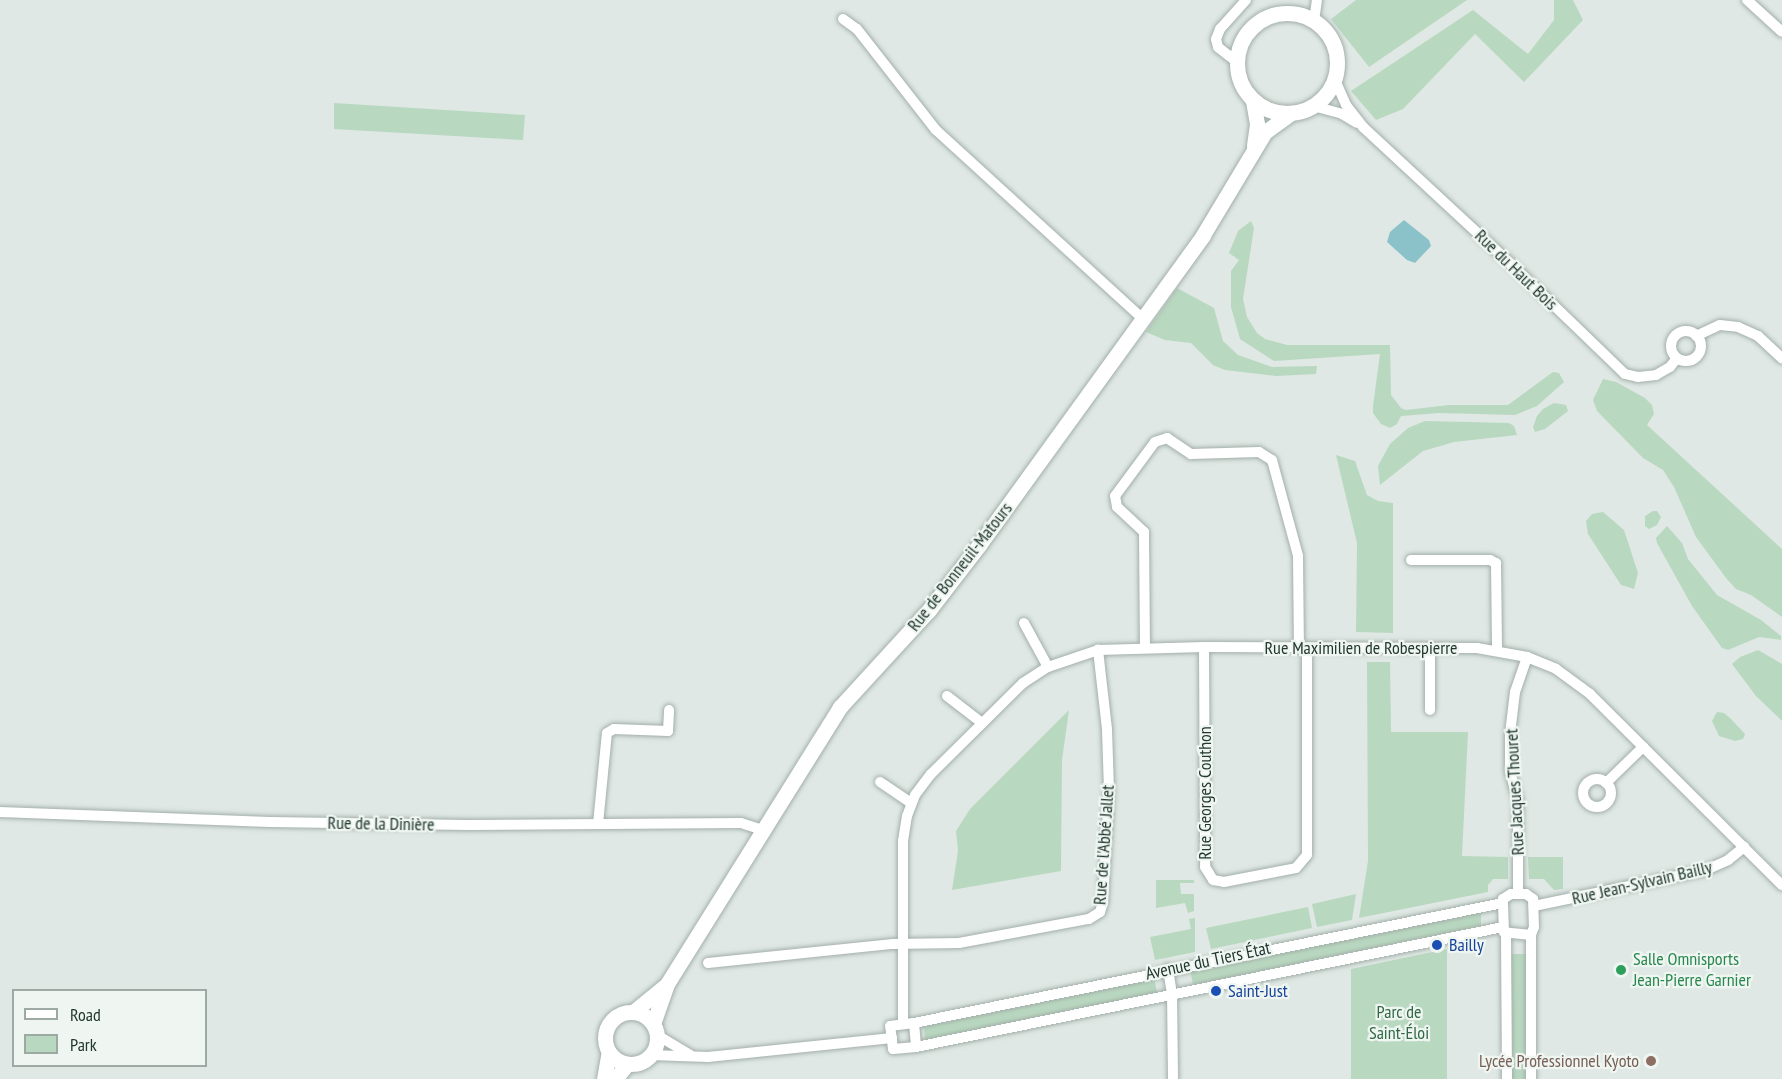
<!DOCTYPE html>
<meta charset="utf-8">
<style>
body{margin:0}
#map{position:relative;width:1782px;height:1079px;overflow:hidden;background:#dfe8e4;font-family:"PT Sans Narrow",sans-serif}
div>[style]{position:absolute}
[style*='--x']{left:calc(var(--x)*1px);top:calc(var(--y)*1px);width:calc(var(--w)*1px);rotate:calc(var(--a)*1deg)}
.green>*{inset:0;background:#b9d8c0}
.water>*{inset:0;background:#8bc2c9}
.roads{filter:drop-shadow(0 0 2px #a3afaa) drop-shadow(0 0 2px #a3afaa)}
.minor>*{height:10px;margin:-5px;padding:0 5px;transform-origin:5px;border-radius:5px;background:#fff}
.minor>.ring{margin:-5px;padding:0;box-sizing:content-box;background:none;border:10px solid #fff;border-radius:50%}
.secondary>*{height:15px;margin:-7.5px;padding:0 7.5px;transform-origin:7.5px;border-radius:7.5px;background:#fff}
.secondary>.ring{margin:-7.5px;padding:0;box-sizing:content-box;background:none;border:15px solid #fff;border-radius:50%}
.dots>*{width:16px;height:16px;translate:-50% -50%;box-sizing:border-box;border:3px solid #eff6f2;border-radius:50%}
span{translate:-50% -50%;white-space:nowrap;text-align:center;line-height:1.15;-webkit-text-stroke:4.5px #eff6f2;paint-order:stroke}
.street-label{font-size:18px;color:#223730}
.transit-label{font-size:18px;color:#164399}
.left{translate:0 -50%;text-align:left}
.leisure-label{font-size:18px;color:#27864d}
.park-label{font-size:18px;color:#306944}
.education-label{font-size:18px;color:#785e54}
.right{translate:-100% -50%;text-align:right}
.legend{position:absolute;left:12px;top:989px;width:195px;height:78px;box-sizing:border-box;background:#eff6f2;border:2px solid #9daaa4;margin:0;padding:8px 10px;list-style:none;font-size:18px;color:#223730}
.legend li{display:flex;align-items:center;gap:12px;height:30px}
.legend b{width:30px;border:2px solid #9daaa4}
</style>
<div id="map">
<div class="green">
<div style="clip-path:polygon(1356px 0,1467px 0,1369px 67px,1331px 19px)"></div>
<div style="clip-path:polygon(1554px 0,1573px 0,1583px 20px,1524px 82px,1475px 34px,1403px 109px,1376px 120px,1351px 91px,1473px 10px,1528px 54px,1554px 20px)"></div>
<div style="clip-path:polygon(334px 103px,525px 115px,523px 140px,334px 129px)"></div>
<div style="clip-path:polygon(1251px 221px,1254px 228px,1243px 299px,1247px 317px,1257px 333px,1265px 339px,1287px 345px,1390px 345px,1391px 395px,1401px 408px,1406px 410px,1449px 405px,1508px 405px,1553px 372px,1559px 373px,1564px 382px,1537px 406px,1515px 415px,1439px 413px,1401px 416px,1397px 424px,1390px 428px,1381px 424px,1373px 413px,1373px 406px,1380px 354px,1274px 361px,1240px 339px,1231px 307px,1231px 271px,1239px 260px,1229px 253px,1238px 231px)"></div>
<div style="clip-path:polygon(1177px 288px,1214px 308px,1223px 341px,1238px 355px,1272px 367px,1317px 366px,1316px 374px,1276px 376px,1225px 370px,1213px 365px,1191px 343px,1165px 340px,1146px 332px)"></div>
<div style="clip-path:polygon(1603px 379px,1616px 382px,1645px 398px,1652px 405px,1654px 414px,1647px 425px,1782px 549px,1782px 617px,1751px 595px,1736px 589px,1726px 578px,1696px 537px,1674px 487px,1663px 470px,1643px 458px,1597px 411px,1593px 400px)"></div>
<div style="clip-path:polygon(1554px 403px,1566px 405px,1568px 411px,1545px 429px,1535px 432px,1533px 427px,1537px 416px,1543px 409px)"></div>
<div style="clip-path:polygon(1425px 421px,1509px 423px,1514px 426px,1517px 435px,1454px 442px,1423px 451px,1380px 485px,1378px 466px,1390px 444px,1408px 428px)"></div>
<div style="clip-path:polygon(1336px 455px,1355px 461px,1367px 495px,1378px 501px,1393px 503px,1393px 633px,1356px 632px,1357px 543px)"></div>
<div style="clip-path:polygon(1653px 511px,1657px 511px,1661px 517px,1657px 525px,1649px 529px,1645px 526px,1645px 516px)"></div>
<div style="clip-path:polygon(1603px 512px,1624px 530px,1638px 573px,1634px 589px,1621px 585px,1588px 534px,1586px 521px,1592px 514px)"></div>
<div style="clip-path:polygon(1667px 526px,1682px 543px,1688px 559px,1717px 595px,1761px 620px,1781px 636px,1781px 640px,1759px 637px,1728px 650px,1722px 648px,1692px 606px,1657px 543px,1656px 538px)"></div>
<div style="clip-path:polygon(1758px 650px,1782px 664px,1782px 721px,1756px 696px,1732px 664px,1740px 657px)"></div>
<div style="clip-path:polygon(1367px 662px,1390px 662px,1391px 732px,1468px 732px,1462px 856px,1508px 857px,1508px 879px,1493px 879px,1488px 885px,1488px 892px,1359px 918px,1368px 861px)"></div>
<div style="clip-path:polygon(1069px 710px,1062px 760px,1061px 871px,952px 890px,958px 851px,956px 831px,970px 809px)"></div>
<div style="clip-path:polygon(1717px 712px,1724px 713px,1730px 718px,1745px 734px,1743px 739px,1735px 741px,1719px 736px,1712px 721px)"></div>
<div style="clip-path:polygon(1528px 857px,1563px 857px,1563px 889px,1554px 890px,1544px 879px,1529px 879px)"></div>
<div style="clip-path:polygon(1156px 880px,1194px 880px,1194px 883px,1180px 883px,1181px 894px,1194px 894px,1194px 911px,1188px 913px,1185px 903px,1156px 908px)"></div>
<div style="clip-path:polygon(1356px 894px,1352px 920px,1317px 927px,1312px 904px)"></div>
<div style="clip-path:polygon(1308px 907px,1312px 928px,1211px 949px,1206px 928px)"></div>
<div style="clip-path:polygon(1481px 909px,1481px 926px,1193px 985px,1190px 969px)"></div>
<div style="clip-path:polygon(1195px 918px,1195px 952px,1155px 960px,1150px 937px,1191px 929px,1189px 919px)"></div>
<div style="clip-path:polygon(1447px 949px,1447px 1079px,1351px 1079px,1351px 969px)"></div>
<div style="clip-path:polygon(1510px 954px,1526px 954px,1527px 1079px,1511px 1079px)"></div>
<div style="clip-path:polygon(1154px 976px,1157px 993px,927px 1040px,925px 1039px,924px 1026px)"></div>
</div>
<div class="water">
<div style="clip-path:polygon(1404px 220px,1429px 240px,1431px 246px,1415px 263px,1407px 260px,1387px 242px,1390px 232px)"></div>
</div>
<div class="roads">
<div class="minor">
<div style="--x:1747;--y:0;--w:47;--a:42.4"></div>
<div style="--x:843;--y:19;--w:17;--a:36"></div>
<div style="--x:857;--y:29;--w:128;--a:52"></div>
<div style="--x:936;--y:130;--w:280;--a:42.4"></div>
<div style="--x:1314;--y:21;--w:21;--a:-82"></div>
<div style="--x:1237;--y:62;--w:24;--a:-142"></div>
<div style="--x:1218;--y:47;--w:8;--a:-104"></div>
<div style="--x:1216;--y:39;--w:11;--a:-68"></div>
<div style="--x:1220;--y:29;--w:39;--a:-48"></div>
<div style="--x:1335;--y:80;--w:27;--a:66"></div>
<div style="--x:1346;--y:105;--w:28;--a:52"></div>
<div style="--x:1363;--y:127;--w:202;--a:42.8"></div>
<div style="--x:1511;--y:264;--w:158;--a:44"></div>
<div style="--x:1625;--y:374;--w:13;--a:13"></div>
<div style="--x:1638;--y:377;--w:18;--a:-6"></div>
<div style="--x:1656;--y:375;--w:16;--a:-30"></div>
<div style="--x:1670;--y:367;--w:11;--a:-52"></div>
<div style="--x:1313;--y:106;--w:30;--a:15"></div>
<div style="--x:1342;--y:114;--w:17;--a:31"></div>
<div class="ring" style="left:1671px;top:331px;width:20px;height:20px"></div>
<div style="--x:1696;--y:336;--w:26;--a:-25"></div>
<div style="--x:1720;--y:325;--w:18;--a:6"></div>
<div style="--x:1738;--y:327;--w:22;--a:24"></div>
<div style="--x:1758;--y:336;--w:33;--a:43"></div>
<div style="--x:1411;--y:560;--w:79;--a:0"></div>
<div style="--x:1490;--y:560;--w:7;--a:27"></div>
<div style="--x:1496;--y:563;--w:86;--a:89.3"></div>
<div style="--x:1024;--y:623;--w:50;--a:61.4"></div>
<div style="--x:1204;--y:647;--w:220;--a:89.7"></div>
<div style="--x:1205;--y:867;--w:15;--a:58"></div>
<div style="--x:1213;--y:880;--w:11;--a:10"></div>
<div style="--x:1224;--y:882;--w:73;--a:-11"></div>
<div style="--x:1296;--y:868;--w:17;--a:-50"></div>
<div style="--x:1307;--y:855;--w:207;--a:-90"></div>
<div style="--x:1145;--y:648;--w:116;--a:-90.5"></div>
<div style="--x:1144;--y:532;--w:37;--a:-137"></div>
<div style="--x:1117;--y:507;--w:11;--a:-100"></div>
<div style="--x:1115;--y:496;--w:67;--a:-53.5"></div>
<div style="--x:1155;--y:442;--w:13;--a:-18"></div>
<div style="--x:1167;--y:438;--w:29;--a:34"></div>
<div style="--x:1191;--y:454;--w:68;--a:-1.7"></div>
<div style="--x:1259;--y:452;--w:15;--a:32"></div>
<div style="--x:1272;--y:460;--w:99;--a:74.8"></div>
<div style="--x:1298;--y:556;--w:92;--a:89.4"></div>
<div style="--x:1430;--y:648;--w:62;--a:90"></div>
<div style="--x:947;--y:696;--w:44;--a:37.6"></div>
<div class="ring" style="left:1583px;top:779px;width:18px;height:18px"></div>
<div style="--x:880;--y:782;--w:37;--a:34"></div>
<div style="--x:1606;--y:783;--w:52;--a:-44.2"></div>
<div style="--x:0;--y:812;--w:270;--a:2.1"></div>
<div style="--x:270;--y:822;--w:198;--a:0.9"></div>
<div style="--x:468;--y:825;--w:273;--a:-0.4"></div>
<div style="--x:741;--y:823;--w:22;--a:18"></div>
<div style="--x:598;--y:824;--w:91;--a:-84.4"></div>
<div style="--x:607;--y:733;--w:8;--a:-30"></div>
<div style="--x:614;--y:729;--w:54;--a:2.1"></div>
<div style="--x:668;--y:731;--w:21;--a:-87"></div>
<div style="--x:1511;--y:894;--w:15;--a:0"></div>
<div style="--x:1526;--y:894;--w:9;--a:36"></div>
<div style="--x:1533;--y:899;--w:28;--a:88"></div>
<div style="--x:1534;--y:927;--w:9;--a:111"></div>
<div style="--x:1531;--y:935;--w:27;--a:-174"></div>
<div style="--x:1504;--y:932;--w:33;--a:-92"></div>
<div style="--x:1503;--y:899;--w:9;--a:-32"></div>
<div style="--x:1518;--y:894;--w:93;--a:-90"></div>
<div style="--x:1518;--y:801;--w:30;--a:-105"></div>
<div style="--x:1510;--y:772;--w:38;--a:-90"></div>
<div style="--x:1510;--y:734;--w:42;--a:-83.2"></div>
<div style="--x:1515;--y:692;--w:37;--a:-71"></div>
<div style="--x:1534;--y:906;--w:176;--a:-11.8"></div>
<div style="--x:1706;--y:870;--w:24;--a:-24"></div>
<div style="--x:1728;--y:860;--w:21;--a:-39"></div>
<div style="--x:1506;--y:935;--w:144;--a:89.6"></div>
<div style="--x:1531;--y:935;--w:144;--a:90"></div>
<div style="--x:708;--y:963;--w:186;--a:-5.9"></div>
<div style="--x:893;--y:944;--w:66;--a:-0.9"></div>
<div style="--x:959;--y:943;--w:132;--a:-10.5"></div>
<div style="--x:1089;--y:919;--w:13;--a:-32"></div>
<div style="--x:1100;--y:912;--w:10;--a:-73"></div>
<div style="--x:1103;--y:902;--w:112;--a:-86.9"></div>
<div style="--x:1109;--y:790;--w:61;--a:-91.9"></div>
<div style="--x:1107;--y:729;--w:80;--a:-96.5"></div>
<div style="--x:1168;--y:969;--w:24;--a:81"></div>
<div style="--x:1172;--y:993;--w:86;--a:89.3"></div>
<div style="--x:914;--y:1023;--w:601;--a:-11.52"></div>
<div style="--x:914;--y:1023;--w:24;--a:85"></div>
<div style="--x:916;--y:1047;--w:23;--a:175"></div>
<div style="--x:893;--y:1049;--w:23;--a:-97"></div>
<div style="--x:890;--y:1026;--w:24;--a:-7"></div>
<div style="--x:903;--y:1024;--w:183;--a:-90"></div>
<div style="--x:903;--y:841;--w:25;--a:-81"></div>
<div style="--x:907;--y:816;--w:22;--a:-69"></div>
<div style="--x:915;--y:795;--w:26;--a:-53"></div>
<div style="--x:931;--y:774;--w:129;--a:-44.7"></div>
<div style="--x:1023;--y:683;--w:30;--a:-33"></div>
<div style="--x:1048;--y:667;--w:53;--a:-18.8"></div>
<div style="--x:1098;--y:650;--w:106;--a:-1.6"></div>
<div style="--x:1204;--y:647;--w:273;--a:0.2"></div>
<div style="--x:1477;--y:648;--w:51;--a:10.2"></div>
<div style="--x:1527;--y:657;--w:31;--a:22"></div>
<div style="--x:1556;--y:669;--w:42;--a:36.3"></div>
<div style="--x:1590;--y:694;--w:271;--a:44.9"></div>
<div style="--x:657;--y:1035;--w:39;--a:31"></div>
<div style="--x:916;--y:1047;--w:599;--a:-11.55"></div>
<div style="--x:651;--y:1055;--w:57;--a:2"></div>
<div style="--x:708;--y:1057;--w:185;--a:-5.9"></div>
</div>
<div class="secondary">
<div class="ring" style="left:1237px;top:13px;width:85px;height:85px"></div>
<div style="--x:1253;--y:101;--w:23;--a:80"></div>
<div style="--x:1257;--y:124;--w:22;--a:98"></div>
<div style="--x:633;--y:1012;--w:41;--a:-39.1"></div>
<div class="ring" style="left:605px;top:1012px;width:37px;height:37px"></div>
<div style="--x:653;--y:1024;--w:42;--a:-70.7"></div>
<div style="--x:667;--y:984;--w:327;--a:-58"></div>
<div style="--x:840;--y:707;--w:132;--a:-47.5"></div>
<div style="--x:929;--y:610;--w:82;--a:-52.4"></div>
<div style="--x:979;--y:545;--w:382;--a:-54.1"></div>
<div style="--x:1203;--y:235;--w:120;--a:-59"></div>
<div style="--x:1265;--y:132;--w:29;--a:-36"></div>
<div style="--x:604;--y:1079;--w:27;--a:-80"></div>
<div style="--x:615;--y:1079;--w:19;--a:-51"></div>
</div>
</div>
<div class="dots">
<div style="left:1437px;top:945px;background:#1a4fb4"></div>
<div style="left:1621px;top:970px;background:#2e9e5b"></div>
<div style="left:1216px;top:991px;background:#1a4fb4"></div>
<div style="left:1651px;top:1061px;background:#8d6e63"></div>
</div>
<div class="street-label">
<span style="left:1516px;top:270px;rotate:44deg">Rue du Haut Bois</span>
<span style="left:960px;top:567px;rotate:-52deg">Rue de Bonneuil-Matours</span>
<span style="left:1361px;top:648px">Rue Maximilien de Robespierre</span>
<span style="left:1515px;top:792px;rotate:-93deg">Rue Jacques Thouret</span>
<span style="left:1205px;top:793px;rotate:-90deg">Rue Georges Couthon</span>
<span style="left:381px;top:824px;rotate:1deg">Rue de la Dinière</span>
<span style="left:1104px;top:845px;rotate:-86deg">Rue de l'Abbé Jallet</span>
<span style="left:1642px;top:883px;rotate:-13deg">Rue Jean-Sylvain Bailly</span>
<span style="left:1208px;top:961px;rotate:-12deg">Avenue du Tiers État</span>
</div>
<div class="transit-label">
<span class="left" style="left:1449px;top:945px">Bailly</span>
<span class="left" style="left:1228px;top:991px">Saint-Just</span>
</div>
<div class="leisure-label">
<span class="left" style="left:1633px;top:970px">Salle Omnisports<br>Jean-Pierre Garnier</span>
</div>
<div class="park-label">
<span style="left:1399px;top:1023px">Parc de<br>Saint-Éloi</span>
</div>
<div class="education-label">
<span class="right" style="left:1639px;top:1061px">Lycée Professionnel Kyoto</span>
</div>
<ul class="legend">
<li><b style="height:8px;background:#fff"></b>Road</li>
<li><b style="height:16px;background:#b9d8c0"></b>Park</li>
</ul>
</div>
